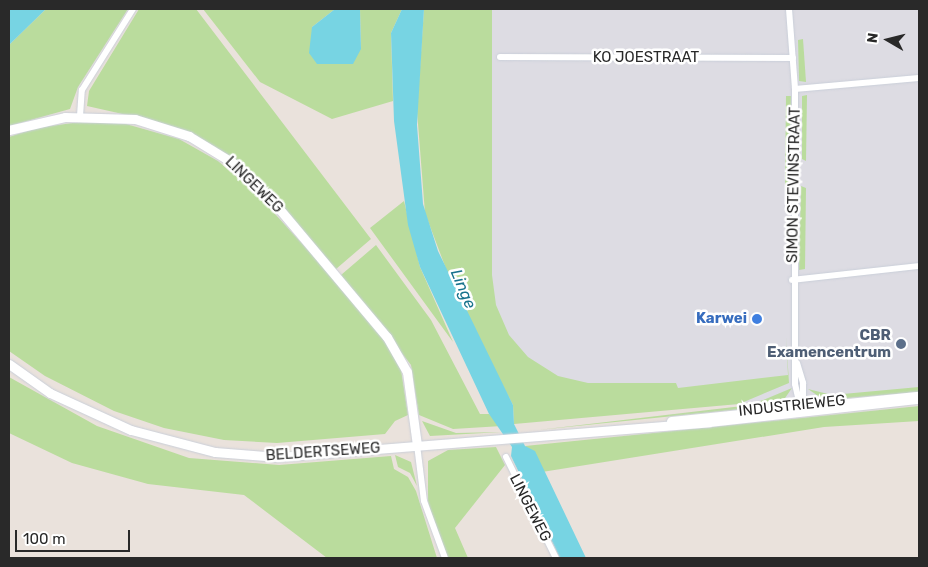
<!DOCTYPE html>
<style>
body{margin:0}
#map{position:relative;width:928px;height:567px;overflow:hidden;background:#eae2dc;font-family:Rubik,sans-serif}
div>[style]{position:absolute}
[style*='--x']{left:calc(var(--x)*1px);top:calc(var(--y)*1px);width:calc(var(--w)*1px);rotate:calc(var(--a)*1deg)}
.industrial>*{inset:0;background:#dddce3}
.green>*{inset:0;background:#badc9d}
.water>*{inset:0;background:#77d4e3}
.roads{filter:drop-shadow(0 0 1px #cacfd9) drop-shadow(0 0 1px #cacfd9)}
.minor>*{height:6px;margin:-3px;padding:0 3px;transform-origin:3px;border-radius:3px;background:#fff}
.tertiary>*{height:9px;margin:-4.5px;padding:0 4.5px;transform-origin:4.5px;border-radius:4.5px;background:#fff}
.secondary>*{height:9px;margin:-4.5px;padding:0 4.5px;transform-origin:4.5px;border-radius:4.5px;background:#fff}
.dots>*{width:14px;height:14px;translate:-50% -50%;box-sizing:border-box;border:2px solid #fff;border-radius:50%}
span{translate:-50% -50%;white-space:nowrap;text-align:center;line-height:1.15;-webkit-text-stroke:5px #fff;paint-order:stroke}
.street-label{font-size:15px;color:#292929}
.shop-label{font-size:15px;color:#366cbe;font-weight:700}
.right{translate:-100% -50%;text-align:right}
.service-label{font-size:15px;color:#4e5e75;font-weight:700}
.water-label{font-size:16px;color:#19738d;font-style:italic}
.frame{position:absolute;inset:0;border:10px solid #292929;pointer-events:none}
.north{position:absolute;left:863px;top:15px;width:50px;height:50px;-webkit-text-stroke:4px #fff;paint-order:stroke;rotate:278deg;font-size:14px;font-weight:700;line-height:20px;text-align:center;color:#292929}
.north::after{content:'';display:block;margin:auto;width:18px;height:22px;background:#292929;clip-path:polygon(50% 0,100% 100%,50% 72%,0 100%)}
.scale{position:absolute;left:15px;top:530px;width:115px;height:22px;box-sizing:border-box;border:2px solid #292929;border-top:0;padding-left:6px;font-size:15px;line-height:18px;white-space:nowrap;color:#292929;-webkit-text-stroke:4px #fff;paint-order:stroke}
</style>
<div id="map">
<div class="industrial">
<div style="clip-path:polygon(483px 9px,919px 9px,919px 391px,547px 418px,491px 306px)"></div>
</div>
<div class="green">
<div style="clip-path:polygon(46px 9px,128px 9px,78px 87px,70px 109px,9px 126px,9px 45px)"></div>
<div style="clip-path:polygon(139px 9px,196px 9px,371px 239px,336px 269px,266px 191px,226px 155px,127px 115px,87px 106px,89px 91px)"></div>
<div style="clip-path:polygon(203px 9px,335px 9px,312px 27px,361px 49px,360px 9px,402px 9px,391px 33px,393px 101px,332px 119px,260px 82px)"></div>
<div style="clip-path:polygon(424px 9px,492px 9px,492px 275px,496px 305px,509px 335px,528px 357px,558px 376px,588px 383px,676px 383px,678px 388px,788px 375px,786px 335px,789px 383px,739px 404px,514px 424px,513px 405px,454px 290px,425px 213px,417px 111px)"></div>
<div style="clip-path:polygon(803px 39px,806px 82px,799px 81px,798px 40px)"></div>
<div style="clip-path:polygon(807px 95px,806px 161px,802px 159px,802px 96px)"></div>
<div style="clip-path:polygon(786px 96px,791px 96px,789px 185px,785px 185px)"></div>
<div style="clip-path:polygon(87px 121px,126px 124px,179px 139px,218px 161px,257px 194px,365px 313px,400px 363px,408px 415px,395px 421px,385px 434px,277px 443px,224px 440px,164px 428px,114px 411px,45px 376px,9px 351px,9px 137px,36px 128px)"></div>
<div style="clip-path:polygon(801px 186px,806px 188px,805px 269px,799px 270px)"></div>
<div style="clip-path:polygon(404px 201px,420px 267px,453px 342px,370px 228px)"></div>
<div style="clip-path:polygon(376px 245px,431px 320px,480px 414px,489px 414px,502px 426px,453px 429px,419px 415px,411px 365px,341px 275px)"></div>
<div style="clip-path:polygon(9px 377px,97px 426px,189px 458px,279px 465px,391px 456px,394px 469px,408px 477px,416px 491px,437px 558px,327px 558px,244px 495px,148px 484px,72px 463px,9px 433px)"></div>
<div style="clip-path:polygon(919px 387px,919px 392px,824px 400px,808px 389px,832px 395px)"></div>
<div style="clip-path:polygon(792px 388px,783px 401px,761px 407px,538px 430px,751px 405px)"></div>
<div style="clip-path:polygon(919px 406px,919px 421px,824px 427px,542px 472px,537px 458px,525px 446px)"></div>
<div style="clip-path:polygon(422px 421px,456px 433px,502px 432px,430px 436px)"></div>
<div style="clip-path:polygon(496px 447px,505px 465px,455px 528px,468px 558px,448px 558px,437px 540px,428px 501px,428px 461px,448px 450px)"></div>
<div style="clip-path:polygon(395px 455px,411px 462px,417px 486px,410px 473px,398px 467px)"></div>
</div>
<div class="water">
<div style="clip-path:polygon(9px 9px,46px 9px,9px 45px)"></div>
<div style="clip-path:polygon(335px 9px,360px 9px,361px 49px,353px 64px,317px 64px,309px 53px,312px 27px)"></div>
<div style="clip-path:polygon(402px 9px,424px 9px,417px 125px,423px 204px,438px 251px,513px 405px,514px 424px,525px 446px,535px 451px,586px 558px,560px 558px,511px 456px,512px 447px,489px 414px,420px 267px,408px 225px,394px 121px,391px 33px)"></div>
</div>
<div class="roads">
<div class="minor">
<div style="--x:789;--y:9;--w:80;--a:85.7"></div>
<div style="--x:795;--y:89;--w:295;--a:90"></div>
<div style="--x:795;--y:384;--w:28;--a:77"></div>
<div style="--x:500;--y:57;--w:293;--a:0.2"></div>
<div style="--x:795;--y:89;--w:124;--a:-5.1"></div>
<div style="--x:80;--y:116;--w:26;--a:-86"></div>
<div style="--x:82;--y:90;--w:96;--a:-57.8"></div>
<div style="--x:792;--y:280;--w:128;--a:-6.3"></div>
<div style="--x:797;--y:363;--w:21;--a:73"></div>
<div style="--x:803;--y:383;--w:28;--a:90"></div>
<div style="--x:417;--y:445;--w:56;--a:82.9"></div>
<div style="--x:424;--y:501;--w:61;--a:69.8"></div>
<div style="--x:506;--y:457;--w:113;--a:63.7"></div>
</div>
<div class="tertiary">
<div style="--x:9;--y:130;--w:57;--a:-13.1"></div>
<div style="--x:65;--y:117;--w:70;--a:1.6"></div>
<div style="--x:135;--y:119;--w:57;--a:17.5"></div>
<div style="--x:189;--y:136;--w:52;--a:31.5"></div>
<div style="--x:233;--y:163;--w:52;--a:43.5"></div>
<div style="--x:271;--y:199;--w:180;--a:50"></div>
<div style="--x:387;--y:337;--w:40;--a:60.3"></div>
<div style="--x:407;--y:372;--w:74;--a:82.2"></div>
</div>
<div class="secondary">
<div style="--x:9;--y:364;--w:50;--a:35.3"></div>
<div style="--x:50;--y:393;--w:89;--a:24.6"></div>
<div style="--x:131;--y:430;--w:87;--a:14.7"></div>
<div style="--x:215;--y:452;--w:63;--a:4.5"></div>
<div style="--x:278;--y:457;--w:432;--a:-4.6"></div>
<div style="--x:709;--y:422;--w:211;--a:-6.3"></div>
<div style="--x:671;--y:421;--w:249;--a:-5.8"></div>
</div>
</div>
<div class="dots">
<div style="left:757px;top:319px;background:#3f7fe0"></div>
<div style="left:901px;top:344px;background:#5c6f8a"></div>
</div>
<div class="street-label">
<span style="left:646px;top:58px">KO JOESTRAAT</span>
<span style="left:254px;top:185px;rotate:44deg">LINGEWEG</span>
<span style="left:794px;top:185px;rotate:-89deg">SIMON STEVINSTRAAT</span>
<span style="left:792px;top:406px;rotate:-6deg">INDUSTRIEWEG</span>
<span style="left:323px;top:452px;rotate:-4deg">BELDERTSEWEG</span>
<span style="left:530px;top:508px;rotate:63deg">LINGEWEG</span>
</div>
<div class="shop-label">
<span class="right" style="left:747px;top:319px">Karwei</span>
</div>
<div class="service-label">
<span class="right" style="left:891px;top:344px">CBR<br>Examencentrum</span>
</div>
<div class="water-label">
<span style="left:463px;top:289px;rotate:67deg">Linge</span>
</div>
<div class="frame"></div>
<div class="north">N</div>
<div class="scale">100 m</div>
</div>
